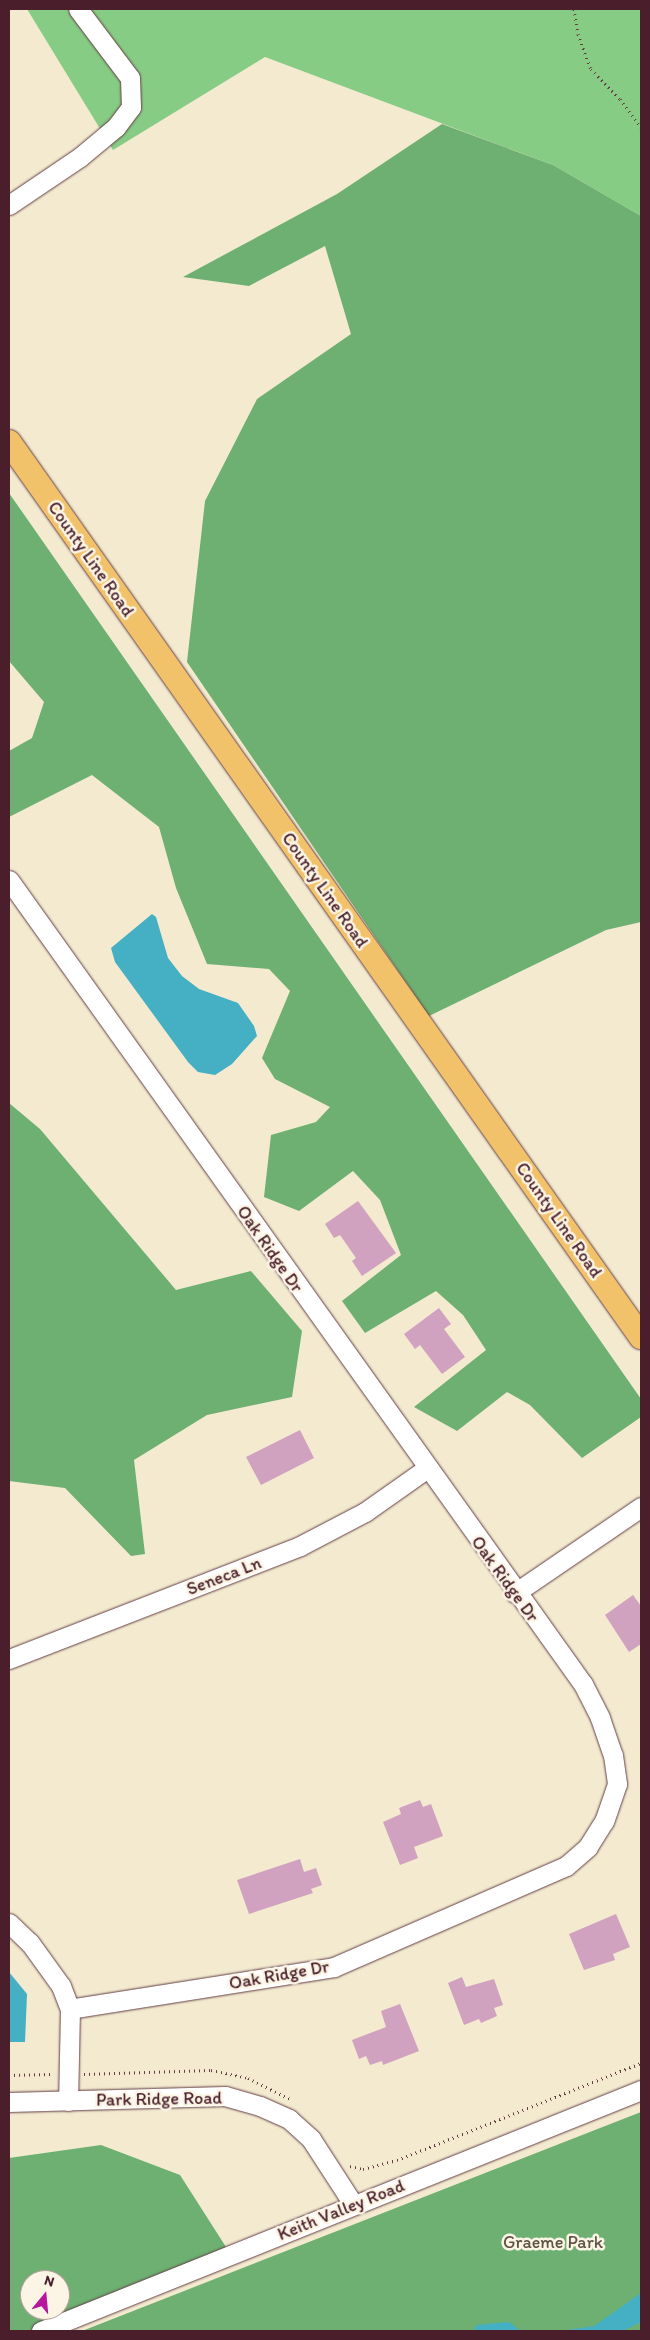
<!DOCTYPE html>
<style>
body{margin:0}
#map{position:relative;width:650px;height:2340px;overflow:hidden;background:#f3ead0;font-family:Itim,sans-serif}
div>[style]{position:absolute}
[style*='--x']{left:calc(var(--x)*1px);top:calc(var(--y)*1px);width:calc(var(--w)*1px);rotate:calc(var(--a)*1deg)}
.green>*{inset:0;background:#87cc85}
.forest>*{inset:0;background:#6db072}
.water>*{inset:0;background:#45afc3}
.building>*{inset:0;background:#d0a2bf}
.path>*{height:3px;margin-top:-1.5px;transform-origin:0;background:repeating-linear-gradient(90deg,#633d44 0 1px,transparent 0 5px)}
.roads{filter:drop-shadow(0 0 1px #633d44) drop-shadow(0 0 1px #633d44)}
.minor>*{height:19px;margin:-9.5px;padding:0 9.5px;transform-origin:9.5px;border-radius:9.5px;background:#fff}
.major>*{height:24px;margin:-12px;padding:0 12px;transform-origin:12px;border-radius:12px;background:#f2c26a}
span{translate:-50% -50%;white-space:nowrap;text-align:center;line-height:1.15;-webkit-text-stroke:5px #fcf5e5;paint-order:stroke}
.street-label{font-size:18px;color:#4a1f2b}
.park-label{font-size:18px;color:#5c5346}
.frame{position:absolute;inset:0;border:10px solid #4a1f2b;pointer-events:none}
.north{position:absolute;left:20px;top:2270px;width:50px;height:50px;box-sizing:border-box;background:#fcf5e5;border:1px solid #b59f9b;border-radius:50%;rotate:17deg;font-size:14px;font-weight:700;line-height:20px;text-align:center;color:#4a1f2b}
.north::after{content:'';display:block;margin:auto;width:18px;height:22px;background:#b5179e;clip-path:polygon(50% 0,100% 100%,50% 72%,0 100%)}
</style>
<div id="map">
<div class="green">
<div style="clip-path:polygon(27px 9px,641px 9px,641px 216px,553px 165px,265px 57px,113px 150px)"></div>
</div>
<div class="forest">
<div style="clip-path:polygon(442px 124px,553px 165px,641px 216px,641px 922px,606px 930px,429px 1016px,187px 662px,205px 501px,257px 399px,351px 334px,325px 246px,249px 286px,183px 277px,337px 194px)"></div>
<div style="clip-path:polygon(9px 493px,641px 1399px,641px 1417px,582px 1458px,530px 1405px,507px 1392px,457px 1431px,414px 1407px,486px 1350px,463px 1315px,436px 1291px,365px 1333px,342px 1301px,401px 1255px,380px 1200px,353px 1171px,299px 1211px,264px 1197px,271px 1135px,316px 1122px,330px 1107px,275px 1079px,262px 1058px,290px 991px,269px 969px,207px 964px,176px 888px,159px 827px,92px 775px,9px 817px,9px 751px,32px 738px,44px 702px,9px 661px)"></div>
<div style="clip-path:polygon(9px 1103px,40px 1129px,176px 1290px,251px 1271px,302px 1331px,292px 1397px,207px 1415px,134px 1460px,145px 1554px,131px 1556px,65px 1488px,9px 1481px)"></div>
<div style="clip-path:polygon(641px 2112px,641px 2331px,82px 2331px)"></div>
<div style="clip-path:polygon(evenodd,101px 2145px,180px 2175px,226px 2247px,34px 2331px,9px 2331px,9px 2158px,101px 2145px,30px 2280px,60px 2280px,60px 2310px,30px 2310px,30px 2280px)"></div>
</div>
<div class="water">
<div style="clip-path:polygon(152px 914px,156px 917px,168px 958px,182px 976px,199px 989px,238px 1003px,254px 1026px,257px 1036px,232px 1064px,215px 1075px,198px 1072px,188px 1062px,115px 962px,111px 948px)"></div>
<div style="clip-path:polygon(9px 1972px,27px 1994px,25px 2042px,9px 2042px)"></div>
<div style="clip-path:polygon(641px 2293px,641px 2322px,623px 2331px,561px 2331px,594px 2326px)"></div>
<div style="clip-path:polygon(509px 2322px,521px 2331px,474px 2331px,476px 2325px)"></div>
</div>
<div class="building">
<div style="clip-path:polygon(358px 1201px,396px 1253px,362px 1276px,352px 1261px,356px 1258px,340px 1235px,334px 1238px,325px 1224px)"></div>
<div style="clip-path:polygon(439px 1308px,451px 1324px,444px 1329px,465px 1357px,442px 1374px,420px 1345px,415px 1349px,404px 1334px)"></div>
<div style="clip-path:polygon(300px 1430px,314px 1458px,261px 1485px,246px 1457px)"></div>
<div style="clip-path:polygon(633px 1595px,641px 1606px,641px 1644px,629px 1652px,605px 1615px)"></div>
<div style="clip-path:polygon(420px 1800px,423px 1807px,431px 1804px,443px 1836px,414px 1847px,418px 1858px,400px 1865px,383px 1822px,401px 1814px,399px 1808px)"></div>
<div style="clip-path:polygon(300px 1859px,304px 1872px,316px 1868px,322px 1885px,311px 1889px,313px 1893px,249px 1914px,237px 1880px)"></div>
<div style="clip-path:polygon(616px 1914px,630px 1947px,613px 1954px,615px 1960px,584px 1970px,569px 1934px)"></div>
<div style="clip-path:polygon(462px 1977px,466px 1987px,494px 1979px,503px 2005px,494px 2008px,497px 2016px,481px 2023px,479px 2019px,464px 2025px,448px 1983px)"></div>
<div style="clip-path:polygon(400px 2004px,419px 2051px,383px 2065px,382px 2061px,370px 2065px,366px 2056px,359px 2059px,352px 2040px,386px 2027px,381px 2011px)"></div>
</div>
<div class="path">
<div style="--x:574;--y:9;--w:25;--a:81"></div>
<div style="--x:578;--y:34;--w:37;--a:70"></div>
<div style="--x:591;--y:69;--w:42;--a:46"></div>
<div style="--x:620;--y:99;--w:36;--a:54"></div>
<div style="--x:84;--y:2074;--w:127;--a:-1.8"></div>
<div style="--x:211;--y:2070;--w:38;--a:12"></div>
<div style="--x:248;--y:2078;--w:49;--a:26.6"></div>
<div style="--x:9;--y:2075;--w:44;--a:-1.3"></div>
<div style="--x:350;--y:2166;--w:13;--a:13"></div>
<div style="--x:363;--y:2169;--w:35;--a:-15"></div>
<div style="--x:397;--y:2160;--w:263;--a:-21.7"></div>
</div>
<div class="roads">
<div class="minor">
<div style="--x:9;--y:205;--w:86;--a:-34.1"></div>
<div style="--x:80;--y:157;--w:47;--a:-39.8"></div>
<div style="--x:116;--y:127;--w:25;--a:-53"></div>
<div style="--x:131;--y:107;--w:29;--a:-92"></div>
<div style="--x:130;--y:78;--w:86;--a:-127"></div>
<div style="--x:9;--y:880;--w:988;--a:54.48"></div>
<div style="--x:583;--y:1684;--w:38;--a:63"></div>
<div style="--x:600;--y:1718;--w:39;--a:71"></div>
<div style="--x:613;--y:1755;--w:29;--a:82"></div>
<div style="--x:617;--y:1784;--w:39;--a:109"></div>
<div style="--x:604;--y:1821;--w:31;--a:122"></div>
<div style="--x:588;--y:1847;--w:29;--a:139"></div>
<div style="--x:566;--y:1866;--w:253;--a:156.5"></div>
<div style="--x:334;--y:1967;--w:267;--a:171"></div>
<div style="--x:70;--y:2009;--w:92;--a:91.2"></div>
<div style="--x:515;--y:1593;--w:153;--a:-34.3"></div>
<div style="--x:9;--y:1659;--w:312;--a:-21.2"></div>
<div style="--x:300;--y:1546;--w:73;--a:-27.6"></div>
<div style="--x:365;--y:1512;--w:75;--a:-35.2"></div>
<div style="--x:9;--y:1923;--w:29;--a:44"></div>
<div style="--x:30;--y:1943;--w:53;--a:54.2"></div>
<div style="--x:61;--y:1986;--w:25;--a:69"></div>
<div style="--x:9;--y:2102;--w:216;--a:-1.6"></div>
<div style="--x:225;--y:2096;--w:36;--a:16"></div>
<div style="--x:260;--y:2106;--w:32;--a:24"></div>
<div style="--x:289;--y:2119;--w:30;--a:42"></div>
<div style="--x:311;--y:2139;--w:77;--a:57.1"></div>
<div style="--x:41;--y:2331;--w:647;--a:-21.88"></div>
</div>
<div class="major">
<div style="--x:9;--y:442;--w:1096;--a:54.77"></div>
</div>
</div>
<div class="street-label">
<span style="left:91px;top:559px;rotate:55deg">County Line Road</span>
<span style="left:325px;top:890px;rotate:55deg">County Line Road</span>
<span style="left:559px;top:1220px;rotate:55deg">County Line Road</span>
<span style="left:270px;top:1249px;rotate:55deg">Oak Ridge Dr</span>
<span style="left:224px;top:1576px;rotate:-21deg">Seneca Ln</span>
<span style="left:505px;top:1579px;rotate:54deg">Oak Ridge Dr</span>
<span style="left:279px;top:1975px;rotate:-10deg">Oak Ridge Dr</span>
<span style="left:159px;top:2099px;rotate:-1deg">Park Ridge Road</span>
<span style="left:341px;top:2210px;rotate:-22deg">Keith Valley Road</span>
</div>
<div class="park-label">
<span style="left:553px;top:2242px">Graeme Park</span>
</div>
<div class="frame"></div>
<div class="north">N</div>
</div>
